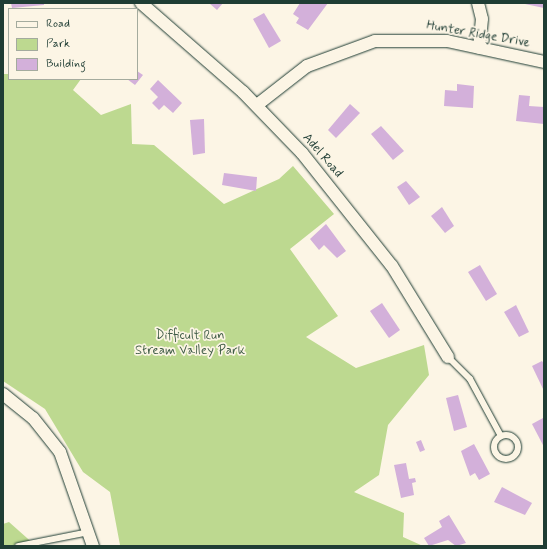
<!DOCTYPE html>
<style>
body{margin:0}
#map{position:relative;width:547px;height:549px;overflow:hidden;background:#fcf5e5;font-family:Mynerve,sans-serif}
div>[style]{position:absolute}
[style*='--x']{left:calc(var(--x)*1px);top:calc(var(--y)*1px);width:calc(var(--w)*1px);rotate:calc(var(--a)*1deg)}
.green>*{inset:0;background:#bdd990}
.building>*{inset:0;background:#d3b0da}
.roads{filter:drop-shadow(0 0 1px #1f3d34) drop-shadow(0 0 1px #1f3d34)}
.lane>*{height:6px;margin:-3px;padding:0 3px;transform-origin:3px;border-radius:3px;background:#fcf5e5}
.lane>.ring{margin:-3px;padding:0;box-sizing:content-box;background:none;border:6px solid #fcf5e5;border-radius:50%}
.street>*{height:12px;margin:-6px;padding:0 6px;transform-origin:6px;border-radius:6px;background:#fcf5e5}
span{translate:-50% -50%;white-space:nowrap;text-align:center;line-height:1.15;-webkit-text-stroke:3.5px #fcf5e5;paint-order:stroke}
.street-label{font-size:13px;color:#1f3d34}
.park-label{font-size:13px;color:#3f5c46}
.frame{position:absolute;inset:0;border:4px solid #1f3d34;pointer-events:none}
.legend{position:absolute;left:8px;top:8px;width:130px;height:72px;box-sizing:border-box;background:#fcf5e5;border:1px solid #a4ab9e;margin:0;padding:5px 7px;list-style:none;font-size:12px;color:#1f3d34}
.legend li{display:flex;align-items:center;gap:8px;height:20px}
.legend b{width:20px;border:1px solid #a4ab9e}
</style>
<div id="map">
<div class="green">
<div style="clip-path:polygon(3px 74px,9px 74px,9px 79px,81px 79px,73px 90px,101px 115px,131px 104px,132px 144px,154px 145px,224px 204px,279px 179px,293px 166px,334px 214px,290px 249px,338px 316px,306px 337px,356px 368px,424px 345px,429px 375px,388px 425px,379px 475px,354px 492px,404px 513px,403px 537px,423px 546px,120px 545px,110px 492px,83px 472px,45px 409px,3px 381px)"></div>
<div style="clip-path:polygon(9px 522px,36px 546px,3px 546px,3px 524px)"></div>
</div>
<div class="building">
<div style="clip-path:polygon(11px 3px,44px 3px,44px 5px,12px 8px)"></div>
<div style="clip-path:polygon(209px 3px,223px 3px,217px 10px)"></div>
<div style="clip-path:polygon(300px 3px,328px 3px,308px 30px,296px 23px,299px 18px,293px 14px)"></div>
<div style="clip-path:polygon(525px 3px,544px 3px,544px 8px,525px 4px)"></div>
<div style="clip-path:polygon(264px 13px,281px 41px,269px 48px,253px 19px)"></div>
<div style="clip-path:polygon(137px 71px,143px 75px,135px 85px,127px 79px,137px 79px)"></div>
<div style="clip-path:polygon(158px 80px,182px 103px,173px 113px,164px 105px,159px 110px,152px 103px,158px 97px,150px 89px)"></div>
<div style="clip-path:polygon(457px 84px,474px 86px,473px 108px,444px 106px,445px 90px,457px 91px)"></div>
<div style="clip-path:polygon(519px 95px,530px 96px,529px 106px,544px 107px,544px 124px,516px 121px)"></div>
<div style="clip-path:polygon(350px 104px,360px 113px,336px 138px,328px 130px)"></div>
<div style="clip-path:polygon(204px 119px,205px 153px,193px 155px,190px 120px)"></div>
<div style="clip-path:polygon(381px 126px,404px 151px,393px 160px,371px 134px)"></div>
<div style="clip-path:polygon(224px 173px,257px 177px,256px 191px,222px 185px)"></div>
<div style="clip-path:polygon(406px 181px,420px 197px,409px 205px,397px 187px)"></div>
<div style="clip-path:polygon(442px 207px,454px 226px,445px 233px,431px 216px)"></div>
<div style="clip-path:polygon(326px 224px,346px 251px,337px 258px,324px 245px,319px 250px,310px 239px)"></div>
<div style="clip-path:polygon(480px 265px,497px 294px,486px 301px,468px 272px)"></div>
<div style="clip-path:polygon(382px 303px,400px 330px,389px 338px,370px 311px)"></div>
<div style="clip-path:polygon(516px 305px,529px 332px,519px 337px,504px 312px)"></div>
<div style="clip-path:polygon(542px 361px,544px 364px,544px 391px,532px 366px)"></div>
<div style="clip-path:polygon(458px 395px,467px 427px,454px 431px,446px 398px)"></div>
<div style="clip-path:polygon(543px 418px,544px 420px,544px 447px,532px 424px)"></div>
<div style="clip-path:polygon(421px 440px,425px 450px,420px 452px,416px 442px)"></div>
<div style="clip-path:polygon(474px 444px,490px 474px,479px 480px,475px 473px,470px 476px,461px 451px)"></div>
<div style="clip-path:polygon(406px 463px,409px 479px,415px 478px,416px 482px,412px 483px,414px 495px,401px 498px,394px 465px)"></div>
<div style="clip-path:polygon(502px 487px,532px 503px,525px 515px,494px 502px)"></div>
<div style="clip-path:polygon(449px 515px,466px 543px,456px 546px,448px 540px,429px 546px,424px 538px,442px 527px,439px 521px)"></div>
</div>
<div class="roads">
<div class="lane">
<div style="--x:448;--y:357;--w:31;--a:45"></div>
<div style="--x:470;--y:379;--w:65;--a:61.5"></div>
<div class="ring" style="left:494px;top:435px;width:18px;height:18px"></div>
<div style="--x:18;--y:546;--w:72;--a:-11.2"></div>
</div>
<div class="street">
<div style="--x:141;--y:3;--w:135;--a:41.1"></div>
<div style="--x:243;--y:92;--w:85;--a:46"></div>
<div style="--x:302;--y:153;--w:144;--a:51.5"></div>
<div style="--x:392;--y:266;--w:107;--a:58.4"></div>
<div style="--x:478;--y:3;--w:16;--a:76"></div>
<div style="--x:482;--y:19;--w:29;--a:96"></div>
<div style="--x:257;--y:105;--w:63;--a:-38"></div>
<div style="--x:307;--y:66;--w:72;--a:-20.2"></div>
<div style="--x:375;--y:41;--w:72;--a:0"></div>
<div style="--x:447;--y:41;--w:99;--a:12.2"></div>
<div style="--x:3;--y:394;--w:38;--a:39"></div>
<div style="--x:33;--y:418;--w:43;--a:51.5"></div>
<div style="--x:60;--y:452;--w:100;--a:70.7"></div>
</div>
</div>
<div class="street-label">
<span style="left:478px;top:35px;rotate:10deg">Hunter Ridge Drive</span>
<span style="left:322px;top:156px;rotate:49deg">Adel Road</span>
</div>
<div class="park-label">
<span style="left:190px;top:344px">Difficult Run<br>Stream Valley Park</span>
</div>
<div class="frame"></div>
<ul class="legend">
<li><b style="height:5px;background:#fcf5e5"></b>Road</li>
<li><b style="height:11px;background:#bdd990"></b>Park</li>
<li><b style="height:11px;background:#d3b0da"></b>Building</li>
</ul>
</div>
